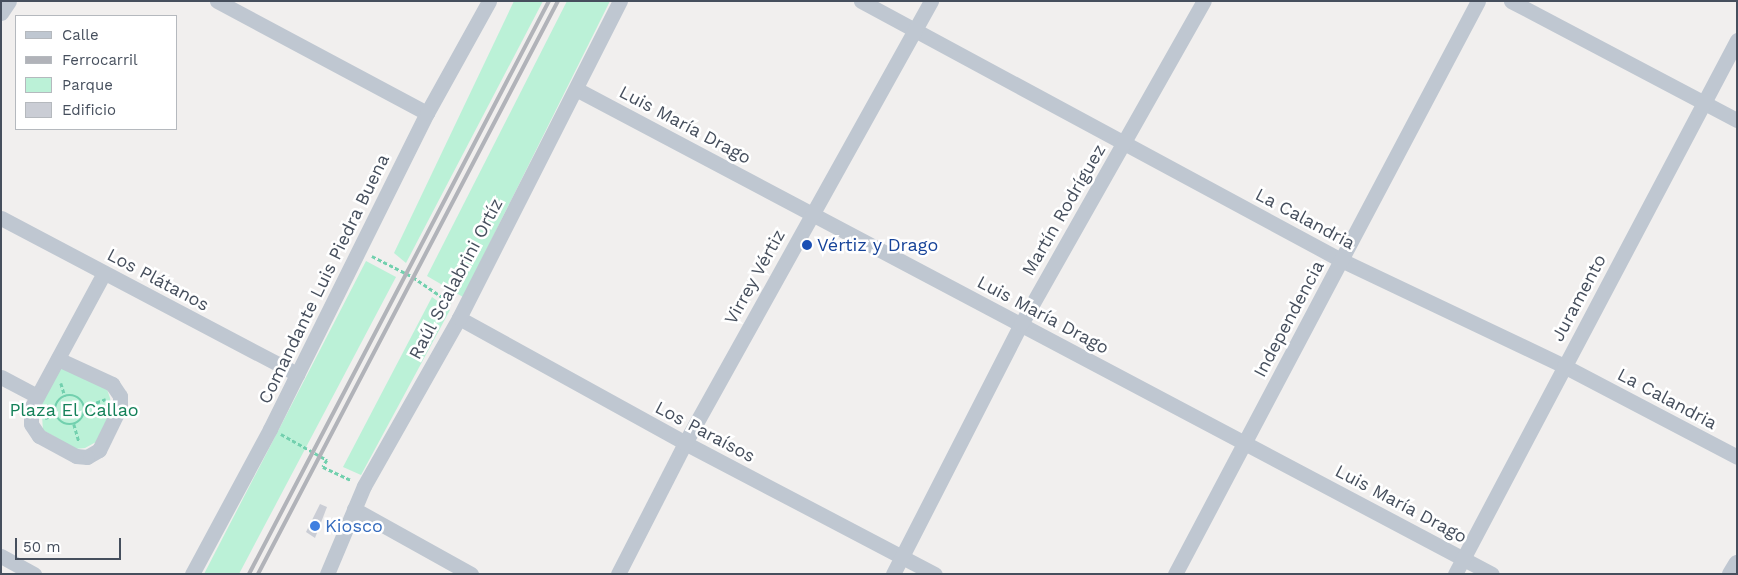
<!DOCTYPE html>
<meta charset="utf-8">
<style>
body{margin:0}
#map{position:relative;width:1738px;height:575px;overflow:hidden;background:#f1efee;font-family:"Work Sans",sans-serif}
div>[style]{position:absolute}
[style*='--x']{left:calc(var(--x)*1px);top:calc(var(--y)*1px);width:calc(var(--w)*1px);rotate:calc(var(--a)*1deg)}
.green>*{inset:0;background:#bbf1d7}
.building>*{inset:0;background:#cacdd5}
.path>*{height:2.5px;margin-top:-1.25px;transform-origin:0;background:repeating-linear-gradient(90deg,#72d0ae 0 4px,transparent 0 6.5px)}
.path>.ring{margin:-1.25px;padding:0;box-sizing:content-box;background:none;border:2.5px solid #72d0ae;border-radius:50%}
.minor>*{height:15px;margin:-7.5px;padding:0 7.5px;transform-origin:7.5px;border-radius:7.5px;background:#bfc7d1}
.tertiary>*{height:19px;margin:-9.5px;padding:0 9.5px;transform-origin:9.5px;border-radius:9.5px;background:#bfc7d1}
.rail>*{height:4px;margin:-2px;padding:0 2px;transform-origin:2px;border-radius:2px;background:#b1b3b9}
.dots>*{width:14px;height:14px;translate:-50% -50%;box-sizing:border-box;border:2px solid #fff;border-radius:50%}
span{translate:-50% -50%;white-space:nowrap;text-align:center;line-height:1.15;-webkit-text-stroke:5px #fff;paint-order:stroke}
.street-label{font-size:18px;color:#464f5d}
.transit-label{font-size:18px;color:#164399}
.left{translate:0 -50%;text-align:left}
.park-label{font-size:18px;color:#148159}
.shop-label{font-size:18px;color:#366cbe}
.frame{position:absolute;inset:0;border:2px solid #464f5d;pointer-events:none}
.legend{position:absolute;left:15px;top:15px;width:162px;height:115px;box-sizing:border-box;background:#fff;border:1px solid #b5b9be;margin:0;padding:6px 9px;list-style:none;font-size:15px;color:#464f5d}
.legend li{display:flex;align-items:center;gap:10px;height:25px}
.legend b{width:25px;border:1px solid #b5b9be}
.scale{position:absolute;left:15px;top:538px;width:106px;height:22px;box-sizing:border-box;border:2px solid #464f5d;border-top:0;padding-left:6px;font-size:15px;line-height:18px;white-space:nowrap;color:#464f5d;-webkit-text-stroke:4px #fff;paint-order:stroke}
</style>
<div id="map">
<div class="green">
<div style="clip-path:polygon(514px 1px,543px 1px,406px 263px,394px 253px)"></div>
<div style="clip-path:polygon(567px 1px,610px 1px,463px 297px,427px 276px)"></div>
<div style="clip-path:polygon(366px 261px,396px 277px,239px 574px,204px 574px)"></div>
<div style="clip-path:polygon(432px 297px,450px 310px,361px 475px,343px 467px)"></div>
<div style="clip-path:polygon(61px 367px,107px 389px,110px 398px,112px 410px,96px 442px,85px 448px,75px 449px,43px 430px,41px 402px)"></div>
</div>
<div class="building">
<div style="clip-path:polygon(320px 504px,327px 507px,315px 538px,306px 532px)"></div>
</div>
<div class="path">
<div style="--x:372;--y:256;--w:46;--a:27.1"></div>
<div style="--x:413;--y:277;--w:46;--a:34.4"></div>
<div style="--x:61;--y:383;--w:14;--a:73"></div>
<div class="ring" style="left:55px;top:395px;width:27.5px;height:27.5px"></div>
<div style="--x:84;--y:407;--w:23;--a:-20"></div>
<div style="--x:45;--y:418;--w:12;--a:-20"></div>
<div style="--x:74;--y:424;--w:19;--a:74"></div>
<div style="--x:281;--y:434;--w:53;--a:29.5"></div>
<div style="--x:327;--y:460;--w:8;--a:120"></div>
<div style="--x:323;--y:467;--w:31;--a:25"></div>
</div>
<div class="minor">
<div style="--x:217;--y:1;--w:238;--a:28.1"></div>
<div style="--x:861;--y:1;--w:545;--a:28.35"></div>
<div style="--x:1341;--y:260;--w:247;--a:25.4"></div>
<div style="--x:1564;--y:366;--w:195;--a:27.7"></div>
<div style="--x:1511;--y:1;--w:255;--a:27.8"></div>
<div style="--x:1;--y:13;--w:14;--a:-56"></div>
<div style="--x:576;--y:89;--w:1036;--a:27.9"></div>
<div style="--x:1;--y:218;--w:335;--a:27.8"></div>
<div style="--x:459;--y:318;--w:258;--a:28.9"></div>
<div style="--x:685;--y:443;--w:282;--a:27.7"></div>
<div style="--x:58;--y:359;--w:60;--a:24.8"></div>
<div style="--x:112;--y:384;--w:14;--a:56"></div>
<div style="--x:120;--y:396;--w:11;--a:90"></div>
<div style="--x:120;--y:407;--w:48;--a:116"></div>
<div style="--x:99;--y:450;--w:14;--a:150"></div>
<div style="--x:87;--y:457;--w:11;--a:-175"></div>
<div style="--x:76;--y:456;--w:42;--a:-151.6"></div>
<div style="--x:39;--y:436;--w:14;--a:-124"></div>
<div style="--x:31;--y:424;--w:16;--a:-90"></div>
<div style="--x:31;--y:408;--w:153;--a:-61.6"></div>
<div style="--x:1;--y:377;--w:41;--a:27.8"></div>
<div style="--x:354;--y:509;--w:134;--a:29.1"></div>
<div style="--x:1;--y:556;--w:38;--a:29"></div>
<div style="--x:192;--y:574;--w:165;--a:-61.7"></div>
<div style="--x:270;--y:429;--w:353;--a:-63.6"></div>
<div style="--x:427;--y:113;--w:128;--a:-61"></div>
<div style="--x:327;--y:574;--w:95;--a:-67.2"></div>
<div style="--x:364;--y:486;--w:193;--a:-60.5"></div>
<div style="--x:459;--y:318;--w:356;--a:-63.1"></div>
<div style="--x:618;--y:574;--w:147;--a:-62.9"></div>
<div style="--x:685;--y:443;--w:506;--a:-60.9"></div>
<div style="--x:893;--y:574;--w:281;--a:-62.9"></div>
<div style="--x:1021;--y:324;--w:371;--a:-60.5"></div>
<div style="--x:1175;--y:574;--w:648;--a:-62.13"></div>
<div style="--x:1455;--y:574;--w:604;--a:-62.16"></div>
</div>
<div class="tertiary">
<div style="--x:1731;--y:574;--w:12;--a:-59"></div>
</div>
<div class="rail">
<div style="--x:249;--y:574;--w:647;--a:-62.37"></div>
<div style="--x:258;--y:574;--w:647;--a:-62.37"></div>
</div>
<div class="dots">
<div style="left:807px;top:245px;background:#1a4fb4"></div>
<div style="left:315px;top:526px;background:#3f7fe0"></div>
</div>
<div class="street-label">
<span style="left:685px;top:125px;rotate:28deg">Luis María Drago</span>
<span style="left:1064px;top:210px;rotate:-60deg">Martín Rodríguez</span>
<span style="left:1305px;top:219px;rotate:28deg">La Calandria</span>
<span style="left:755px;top:277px;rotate:-61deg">Virrey Vértiz</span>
<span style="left:324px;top:279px;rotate:-64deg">Comandante Luis Piedra Buena</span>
<span style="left:456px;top:279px;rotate:-62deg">Raúl Scalabrini Ortíz</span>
<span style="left:158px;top:280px;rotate:28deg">Los Plátanos</span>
<span style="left:1579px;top:298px;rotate:-62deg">Juramento</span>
<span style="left:1043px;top:315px;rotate:28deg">Luis María Drago</span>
<span style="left:1289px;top:319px;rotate:-62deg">Independencia</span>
<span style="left:1667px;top:399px;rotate:28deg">La Calandria</span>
<span style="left:705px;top:432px;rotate:28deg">Los Paraísos</span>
<span style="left:1401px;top:504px;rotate:28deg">Luis María Drago</span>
</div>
<div class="transit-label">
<span class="left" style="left:817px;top:245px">Vértiz y Drago</span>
</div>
<div class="park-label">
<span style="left:74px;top:410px">Plaza El Callao</span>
</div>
<div class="shop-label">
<span class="left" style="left:325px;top:526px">Kiosco</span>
</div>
<div class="frame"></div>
<ul class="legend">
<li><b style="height:6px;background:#bfc7d1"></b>Calle</li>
<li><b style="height:6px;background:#b1b3b9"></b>Ferrocarril</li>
<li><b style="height:14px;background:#bbf1d7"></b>Parque</li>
<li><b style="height:14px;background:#cacdd5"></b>Edificio</li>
</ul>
<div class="scale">50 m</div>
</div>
